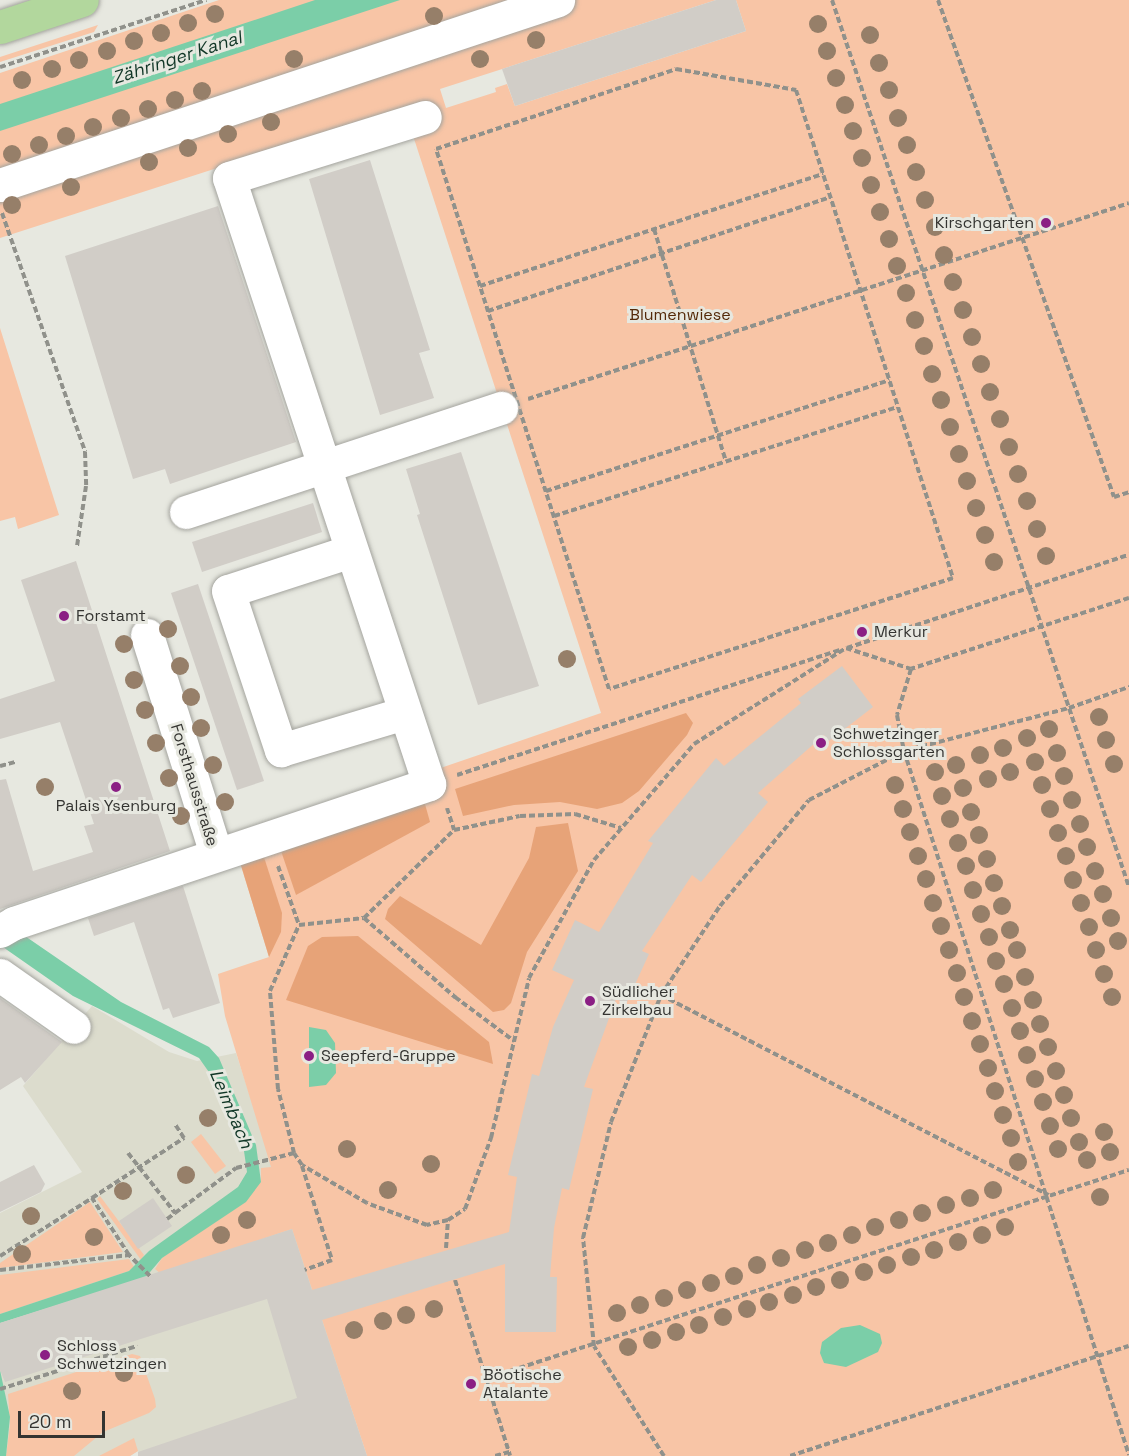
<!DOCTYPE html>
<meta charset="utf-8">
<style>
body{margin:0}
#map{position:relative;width:1129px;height:1456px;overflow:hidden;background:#e7e8e0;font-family:"Space Grotesk",sans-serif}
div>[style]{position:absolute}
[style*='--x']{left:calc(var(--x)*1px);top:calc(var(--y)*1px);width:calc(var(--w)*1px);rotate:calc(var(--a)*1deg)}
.built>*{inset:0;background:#dcdccd}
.green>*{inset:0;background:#f8c5a6}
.forest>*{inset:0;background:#e7a378}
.water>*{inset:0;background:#7bcea8}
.building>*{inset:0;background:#d1cdc7}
.path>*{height:4px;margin-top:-2px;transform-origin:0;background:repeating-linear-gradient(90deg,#90918b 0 6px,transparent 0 9px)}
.roads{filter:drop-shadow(0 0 2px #a4a49e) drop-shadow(0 0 2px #a4a49e)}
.minor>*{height:33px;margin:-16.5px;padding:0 16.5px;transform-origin:16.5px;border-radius:16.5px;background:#fff}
.major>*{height:33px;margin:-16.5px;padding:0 16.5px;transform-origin:16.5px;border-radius:16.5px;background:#b2d79d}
.trees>*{width:18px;height:18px;margin:-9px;border-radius:50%;background:#967f69}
.dots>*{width:16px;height:16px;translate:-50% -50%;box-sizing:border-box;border:3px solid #e7e8e0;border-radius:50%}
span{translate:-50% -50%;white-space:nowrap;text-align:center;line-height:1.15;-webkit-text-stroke:6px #e7e8e0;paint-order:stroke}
.poi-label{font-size:16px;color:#343431}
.right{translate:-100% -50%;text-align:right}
.left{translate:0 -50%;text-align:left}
.park-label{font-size:16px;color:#542908}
.street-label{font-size:16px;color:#343431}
.water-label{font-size:18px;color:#103626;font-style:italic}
.scale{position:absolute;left:18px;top:1411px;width:87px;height:27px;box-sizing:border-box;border:3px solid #343431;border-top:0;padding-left:8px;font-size:18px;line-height:21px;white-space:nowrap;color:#343431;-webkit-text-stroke:4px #e7e8e0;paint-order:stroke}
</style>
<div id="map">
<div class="built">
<div style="clip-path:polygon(92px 1006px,169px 1052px,197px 1061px,236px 1053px,367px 1456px,140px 1456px,138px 1451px,130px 1456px,0 1456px,0 1213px,82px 1172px,23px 1086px)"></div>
</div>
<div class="green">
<div style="clip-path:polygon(219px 0,716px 0,440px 89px,446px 108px,496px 92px,495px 88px,507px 84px,515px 106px,746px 31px,736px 0,1129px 0,1129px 1456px,367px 1456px,292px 1229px,160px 1273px,155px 1269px,162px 1258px,261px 1182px,261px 1168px,271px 1167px,225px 1016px,218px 974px,269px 957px,239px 859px,426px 773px,601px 713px,404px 108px,0 238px,0 73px)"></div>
<div style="clip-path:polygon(98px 25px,94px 32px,0 62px,0 57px)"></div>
<div style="clip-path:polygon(0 328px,59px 515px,18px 529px,15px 517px,0 521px)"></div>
<div style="clip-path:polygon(201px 1134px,226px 1166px,215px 1174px,191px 1142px)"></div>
<div style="clip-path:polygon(100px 1196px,144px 1255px,141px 1260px,97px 1199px)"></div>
<div style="clip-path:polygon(90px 1202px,123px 1252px,0 1268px,0 1263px)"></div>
<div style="clip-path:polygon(129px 1259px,134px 1267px,129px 1271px,0 1314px,0 1275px)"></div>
<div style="clip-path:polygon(132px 1354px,140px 1356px,155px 1399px,156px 1407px,149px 1413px,103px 1432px,74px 1456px,6px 1456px,10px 1425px,8px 1394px)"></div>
<div style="clip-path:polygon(134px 1438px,138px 1451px,130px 1456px,99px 1456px)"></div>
</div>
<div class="forest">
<div style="clip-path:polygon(686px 713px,693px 723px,687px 735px,639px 791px,622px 803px,597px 809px,560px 802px,514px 805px,463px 816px,455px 789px)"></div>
<div style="clip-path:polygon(423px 797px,430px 822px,296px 895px,279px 845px)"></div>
<div style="clip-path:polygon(568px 823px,578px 871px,527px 952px,511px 1003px,504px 1010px,493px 1012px,385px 919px,388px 909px,400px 896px,481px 945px,529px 858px,536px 827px)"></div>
<div style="clip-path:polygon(262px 851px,282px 913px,281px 932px,269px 957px,239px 859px)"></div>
<div style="clip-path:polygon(358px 936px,489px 1042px,493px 1064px,286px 1000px,308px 946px,322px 937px)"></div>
</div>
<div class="water">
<div style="clip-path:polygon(315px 0,400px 0,0 131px,0 104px)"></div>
<div style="clip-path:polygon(22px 934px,121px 1002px,209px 1047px,219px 1058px,256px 1145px,261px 1182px,246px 1202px,162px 1258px,145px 1278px,0 1323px,0 1314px,129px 1271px,149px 1251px,238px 1187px,247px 1172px,243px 1144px,218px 1085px,199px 1058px,73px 996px,0 945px)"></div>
<div style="clip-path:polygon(309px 1027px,326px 1030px,335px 1043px,336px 1073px,326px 1085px,309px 1087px)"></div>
<div style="clip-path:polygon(860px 1325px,880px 1334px,882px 1343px,878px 1352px,846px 1367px,824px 1363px,820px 1353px,822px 1342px,841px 1328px)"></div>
<div style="clip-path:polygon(0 1370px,10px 1417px,6px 1456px,0 1456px)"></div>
</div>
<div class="building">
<div style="clip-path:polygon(716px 0,736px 0,746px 31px,515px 106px,502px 69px)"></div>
<div style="clip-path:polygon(370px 160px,430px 350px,419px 353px,434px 398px,380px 415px,309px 179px)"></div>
<div style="clip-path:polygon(218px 206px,296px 442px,170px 484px,165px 469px,133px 479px,65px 256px)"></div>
<div style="clip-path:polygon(461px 452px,539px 686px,478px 705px,417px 515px,420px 514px,406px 469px)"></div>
<div style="clip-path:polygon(313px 503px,322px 532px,202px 572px,192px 542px)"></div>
<div style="clip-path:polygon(76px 561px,170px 851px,0 909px,0 780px,6px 779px,33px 871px,93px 852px,84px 826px,94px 824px,60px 722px,0 739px,0 699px,55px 681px,21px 580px)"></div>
<div style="clip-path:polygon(198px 584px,264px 781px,237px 790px,171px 593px)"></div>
<div style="clip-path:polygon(842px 666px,873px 707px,829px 741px,824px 735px,758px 793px,768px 802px,701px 882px,692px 875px,642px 951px,649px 954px,626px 1004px,616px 999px,584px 1087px,593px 1089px,569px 1190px,562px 1188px,554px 1228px,550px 1277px,557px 1277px,556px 1332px,505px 1332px,505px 1264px,322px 1320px,367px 1456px,138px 1456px,138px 1452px,297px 1398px,267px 1299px,5px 1382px,0 1370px,0 1323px,292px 1229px,312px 1290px,509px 1232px,517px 1177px,508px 1175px,532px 1074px,539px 1076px,553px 1027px,574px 980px,552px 970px,575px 920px,599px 932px,653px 843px,648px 841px,716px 758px,724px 766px,801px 703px,798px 699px)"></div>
<div style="clip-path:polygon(183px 886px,220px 1003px,173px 1018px,169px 1008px,163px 1010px,134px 922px,94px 936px,88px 918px)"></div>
<div style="clip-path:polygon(0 998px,62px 1042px,25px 1083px,21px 1077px,0 1090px)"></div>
<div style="clip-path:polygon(34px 1165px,45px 1184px,41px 1192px,0 1212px,0 1182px)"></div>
<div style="clip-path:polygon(153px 1198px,172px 1226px,138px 1249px,119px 1221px)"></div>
</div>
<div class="path">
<div style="--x:832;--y:0;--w:935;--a:71.49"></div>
<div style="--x:938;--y:0;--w:527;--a:70.5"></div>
<div style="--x:1114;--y:497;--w:16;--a:-18"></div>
<div style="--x:0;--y:67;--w:217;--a:-18"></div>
<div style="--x:676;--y:69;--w:122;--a:9.9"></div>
<div style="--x:796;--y:90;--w:513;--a:72.17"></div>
<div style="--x:953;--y:578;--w:361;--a:162.1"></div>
<div style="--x:609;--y:689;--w:567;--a:-107.76"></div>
<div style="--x:436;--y:149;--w:253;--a:-18.4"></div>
<div style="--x:2;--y:213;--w:253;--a:70.8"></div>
<div style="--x:85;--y:452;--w:34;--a:88"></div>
<div style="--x:86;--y:486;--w:61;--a:98.5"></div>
<div style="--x:654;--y:229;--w:243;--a:72.8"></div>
<div style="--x:480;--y:286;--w:361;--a:-18.1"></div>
<div style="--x:488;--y:311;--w:360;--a:-18.4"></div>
<div style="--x:528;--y:399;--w:632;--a:-18.06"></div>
<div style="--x:546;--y:491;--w:361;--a:-17.9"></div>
<div style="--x:554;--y:516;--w:360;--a:-17.6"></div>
<div style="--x:1129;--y:598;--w:229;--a:162"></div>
<div style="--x:911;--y:669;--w:48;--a:106.9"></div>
<div style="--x:897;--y:715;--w:37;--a:79"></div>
<div style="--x:904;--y:751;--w:739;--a:72.28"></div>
<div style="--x:847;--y:648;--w:297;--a:-18.3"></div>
<div style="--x:0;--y:766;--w:16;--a:-15"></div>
<div style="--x:457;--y:775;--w:403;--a:-18.1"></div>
<div style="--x:447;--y:808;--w:23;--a:72"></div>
<div style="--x:278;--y:866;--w:63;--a:70.4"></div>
<div style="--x:364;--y:918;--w:126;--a:-44.4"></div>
<div style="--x:454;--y:830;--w:67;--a:-12"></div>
<div style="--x:520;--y:816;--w:55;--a:-2.1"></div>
<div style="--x:575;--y:814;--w:48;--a:16.9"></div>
<div style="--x:661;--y:995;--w:436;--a:27.3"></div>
<div style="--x:128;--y:1153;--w:76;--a:51.9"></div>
<div style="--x:175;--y:1213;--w:76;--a:-36.4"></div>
<div style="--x:236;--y:1168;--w:60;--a:-14.5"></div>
<div style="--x:302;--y:1166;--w:99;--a:72.3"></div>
<div style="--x:332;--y:1260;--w:29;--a:160"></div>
<div style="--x:167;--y:1219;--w:10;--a:-37"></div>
<div style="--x:448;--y:1220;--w:22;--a:167"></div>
<div style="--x:427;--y:1225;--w:64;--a:-159.9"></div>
<div style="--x:367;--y:1203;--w:75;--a:-149.7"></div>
<div style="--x:302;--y:1165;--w:14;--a:-124"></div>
<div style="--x:294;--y:1153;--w:66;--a:-104"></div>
<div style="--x:278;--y:1089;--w:98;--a:-94.7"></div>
<div style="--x:270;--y:991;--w:72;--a:-66.3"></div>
<div style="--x:299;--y:925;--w:65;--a:-6.1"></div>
<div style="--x:364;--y:918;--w:121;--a:41"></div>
<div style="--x:455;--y:997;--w:74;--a:36.7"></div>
<div style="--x:446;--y:1248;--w:28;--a:-86"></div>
<div style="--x:448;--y:1220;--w:20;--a:-33"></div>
<div style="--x:465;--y:1209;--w:76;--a:-69.9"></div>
<div style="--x:491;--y:1138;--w:164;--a:-76.6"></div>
<div style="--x:529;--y:978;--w:135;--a:-61.2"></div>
<div style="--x:594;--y:860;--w:153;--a:-49.2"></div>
<div style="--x:694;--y:744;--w:180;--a:-32.3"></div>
<div style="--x:846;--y:648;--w:68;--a:17.9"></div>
<div style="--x:0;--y:1256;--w:109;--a:-32.2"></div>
<div style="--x:0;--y:1270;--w:130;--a:-6.6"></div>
<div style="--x:150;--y:1276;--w:30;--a:-135"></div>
<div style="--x:129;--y:1255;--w:68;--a:-123"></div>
<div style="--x:92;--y:1198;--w:110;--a:-33.1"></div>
<div style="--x:184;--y:1138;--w:17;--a:-123"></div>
<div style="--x:455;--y:1280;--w:184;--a:72.6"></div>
<div style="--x:485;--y:1379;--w:677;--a:-17.98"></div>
<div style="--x:0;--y:1389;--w:144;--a:-17.4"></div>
<div style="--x:495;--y:1456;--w:15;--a:-16"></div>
<div style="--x:664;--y:1456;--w:130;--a:-122.5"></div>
<div style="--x:594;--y:1346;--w:109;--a:-95.8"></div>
<div style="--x:583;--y:1238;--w:119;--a:-76.4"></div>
<div style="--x:611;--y:1122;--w:136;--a:-68.5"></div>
<div style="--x:661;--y:995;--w:107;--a:-56.5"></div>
<div style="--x:720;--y:906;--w:138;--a:-50"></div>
<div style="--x:809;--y:800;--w:107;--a:-27.3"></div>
<div style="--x:904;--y:751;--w:171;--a:-14.6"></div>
<div style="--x:1069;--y:708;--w:64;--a:-19.3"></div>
<div style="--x:790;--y:1456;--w:356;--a:-18"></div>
</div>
<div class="roads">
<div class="minor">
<div style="--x:0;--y:185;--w:588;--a:-18.34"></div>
<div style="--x:186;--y:512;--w:332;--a:-18.3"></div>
<div style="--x:351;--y:551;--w:129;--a:162"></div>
<div style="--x:228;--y:591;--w:168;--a:71.6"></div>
<div style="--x:281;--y:750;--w:128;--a:-16.7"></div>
<div style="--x:147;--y:635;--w:230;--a:72.5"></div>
<div style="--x:0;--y:931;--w:16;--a:-30"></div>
<div style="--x:14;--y:923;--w:438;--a:-18.5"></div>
<div style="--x:429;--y:784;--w:638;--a:-108.26"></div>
<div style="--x:229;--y:178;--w:205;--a:-17.3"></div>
<div style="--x:0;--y:975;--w:90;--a:35.1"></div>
</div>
<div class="major">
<div style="--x:0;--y:27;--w:86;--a:-18.2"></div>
</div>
</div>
<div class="trees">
<div style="left:215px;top:14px"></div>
<div style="left:434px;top:16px"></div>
<div style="left:188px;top:23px"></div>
<div style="left:818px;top:24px"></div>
<div style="left:161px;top:33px"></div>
<div style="left:870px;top:35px"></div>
<div style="left:536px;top:40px"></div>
<div style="left:134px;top:41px"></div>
<div style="left:107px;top:51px"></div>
<div style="left:827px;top:51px"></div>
<div style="left:294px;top:59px"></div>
<div style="left:480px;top:59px"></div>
<div style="left:79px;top:60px"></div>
<div style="left:879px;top:63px"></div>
<div style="left:52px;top:69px"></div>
<div style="left:836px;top:78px"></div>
<div style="left:22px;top:80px"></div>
<div style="left:889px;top:90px"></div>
<div style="left:202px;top:91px"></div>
<div style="left:175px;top:100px"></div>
<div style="left:845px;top:105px"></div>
<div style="left:148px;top:109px"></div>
<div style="left:121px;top:118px"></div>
<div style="left:898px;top:118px"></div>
<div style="left:271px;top:122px"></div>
<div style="left:93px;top:127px"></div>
<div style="left:853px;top:131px"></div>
<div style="left:228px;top:134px"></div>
<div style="left:66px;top:136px"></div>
<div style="left:39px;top:145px"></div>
<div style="left:907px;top:145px"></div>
<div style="left:188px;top:148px"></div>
<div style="left:12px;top:154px"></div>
<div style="left:862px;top:158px"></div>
<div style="left:149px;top:162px"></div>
<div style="left:916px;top:172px"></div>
<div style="left:871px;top:185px"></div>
<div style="left:71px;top:187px"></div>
<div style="left:925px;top:200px"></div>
<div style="left:12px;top:205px"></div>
<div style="left:880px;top:212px"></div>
<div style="left:935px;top:227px"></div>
<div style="left:889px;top:239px"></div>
<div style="left:944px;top:255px"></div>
<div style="left:897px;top:266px"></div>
<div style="left:953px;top:282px"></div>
<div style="left:906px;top:293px"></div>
<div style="left:963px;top:310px"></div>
<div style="left:915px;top:320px"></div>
<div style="left:972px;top:337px"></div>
<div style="left:924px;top:346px"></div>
<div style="left:981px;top:364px"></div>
<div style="left:932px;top:374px"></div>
<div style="left:990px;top:392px"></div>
<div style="left:941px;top:400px"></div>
<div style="left:1000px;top:419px"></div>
<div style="left:950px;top:427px"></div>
<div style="left:1009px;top:447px"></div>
<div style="left:959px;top:454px"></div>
<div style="left:1018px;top:474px"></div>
<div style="left:967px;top:481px"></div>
<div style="left:1027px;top:501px"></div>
<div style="left:976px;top:508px"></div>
<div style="left:1037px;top:529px"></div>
<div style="left:985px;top:535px"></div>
<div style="left:1046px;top:556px"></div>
<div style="left:994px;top:562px"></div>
<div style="left:168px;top:629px"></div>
<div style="left:124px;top:644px"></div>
<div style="left:567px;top:659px"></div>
<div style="left:180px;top:666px"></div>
<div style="left:134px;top:680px"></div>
<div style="left:191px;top:697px"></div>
<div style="left:145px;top:710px"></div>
<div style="left:1099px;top:717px"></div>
<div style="left:201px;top:728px"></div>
<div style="left:1049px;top:729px"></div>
<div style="left:1027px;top:738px"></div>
<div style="left:1106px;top:740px"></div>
<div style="left:156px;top:743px"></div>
<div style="left:1003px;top:748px"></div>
<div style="left:1057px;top:753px"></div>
<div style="left:980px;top:755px"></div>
<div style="left:1035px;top:762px"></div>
<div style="left:1114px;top:764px"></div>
<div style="left:213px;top:765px"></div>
<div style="left:956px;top:765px"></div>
<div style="left:935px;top:772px"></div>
<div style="left:1010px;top:772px"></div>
<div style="left:1064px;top:776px"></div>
<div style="left:169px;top:778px"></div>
<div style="left:988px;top:779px"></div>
<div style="left:895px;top:785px"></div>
<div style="left:1042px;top:785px"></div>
<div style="left:45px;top:787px"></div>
<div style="left:963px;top:788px"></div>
<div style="left:942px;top:796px"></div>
<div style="left:1072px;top:800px"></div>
<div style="left:225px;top:802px"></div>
<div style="left:903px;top:809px"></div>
<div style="left:1050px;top:809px"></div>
<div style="left:971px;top:812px"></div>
<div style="left:181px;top:816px"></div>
<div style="left:950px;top:819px"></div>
<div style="left:1080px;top:824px"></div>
<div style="left:910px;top:832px"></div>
<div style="left:1058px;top:833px"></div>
<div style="left:979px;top:835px"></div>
<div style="left:958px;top:843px"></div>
<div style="left:1087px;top:847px"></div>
<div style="left:918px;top:856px"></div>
<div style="left:1066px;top:856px"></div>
<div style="left:987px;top:859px"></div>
<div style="left:966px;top:866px"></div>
<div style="left:1095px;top:871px"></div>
<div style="left:926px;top:879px"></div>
<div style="left:1073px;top:880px"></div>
<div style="left:994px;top:883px"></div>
<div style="left:973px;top:890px"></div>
<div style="left:1103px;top:894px"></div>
<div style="left:933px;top:903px"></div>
<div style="left:1081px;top:903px"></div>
<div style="left:1002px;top:906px"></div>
<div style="left:981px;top:914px"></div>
<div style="left:1111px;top:918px"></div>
<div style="left:941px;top:926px"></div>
<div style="left:1089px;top:927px"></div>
<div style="left:1010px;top:930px"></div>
<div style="left:989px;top:937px"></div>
<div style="left:1118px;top:941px"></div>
<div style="left:949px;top:950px"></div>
<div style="left:1017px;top:950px"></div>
<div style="left:1096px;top:950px"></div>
<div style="left:996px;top:961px"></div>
<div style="left:957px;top:973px"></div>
<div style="left:1104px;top:974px"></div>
<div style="left:1025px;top:977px"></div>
<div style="left:1004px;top:984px"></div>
<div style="left:964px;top:997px"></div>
<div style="left:1112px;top:997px"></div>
<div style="left:1033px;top:1000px"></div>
<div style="left:1012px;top:1008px"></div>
<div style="left:972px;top:1021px"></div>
<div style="left:1040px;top:1024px"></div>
<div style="left:1020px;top:1031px"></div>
<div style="left:980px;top:1044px"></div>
<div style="left:1048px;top:1047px"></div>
<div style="left:1027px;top:1055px"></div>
<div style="left:988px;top:1068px"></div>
<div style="left:1056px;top:1071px"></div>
<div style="left:1035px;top:1079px"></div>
<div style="left:995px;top:1091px"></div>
<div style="left:1064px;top:1095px"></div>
<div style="left:1043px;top:1102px"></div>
<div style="left:1003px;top:1115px"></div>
<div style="left:208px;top:1118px"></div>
<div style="left:1071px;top:1118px"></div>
<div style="left:1050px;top:1126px"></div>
<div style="left:1104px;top:1132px"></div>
<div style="left:1011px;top:1138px"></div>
<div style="left:1079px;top:1142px"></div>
<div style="left:347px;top:1149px"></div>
<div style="left:1058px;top:1149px"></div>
<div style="left:1110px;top:1152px"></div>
<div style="left:1087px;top:1160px"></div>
<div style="left:1018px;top:1162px"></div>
<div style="left:431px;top:1164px"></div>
<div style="left:186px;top:1175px"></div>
<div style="left:388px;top:1190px"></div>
<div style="left:993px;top:1190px"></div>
<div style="left:123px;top:1191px"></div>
<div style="left:1100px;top:1197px"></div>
<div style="left:970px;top:1198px"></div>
<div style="left:946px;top:1205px"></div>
<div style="left:922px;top:1213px"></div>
<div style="left:31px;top:1216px"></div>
<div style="left:247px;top:1220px"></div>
<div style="left:899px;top:1220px"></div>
<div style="left:875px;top:1227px"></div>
<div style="left:1005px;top:1227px"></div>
<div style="left:221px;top:1235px"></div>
<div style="left:852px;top:1235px"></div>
<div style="left:982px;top:1235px"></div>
<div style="left:94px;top:1237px"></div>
<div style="left:958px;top:1242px"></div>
<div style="left:828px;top:1243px"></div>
<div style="left:805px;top:1250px"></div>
<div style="left:934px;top:1250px"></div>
<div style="left:22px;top:1254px"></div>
<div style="left:911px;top:1257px"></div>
<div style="left:781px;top:1258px"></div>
<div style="left:757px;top:1265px"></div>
<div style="left:887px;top:1265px"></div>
<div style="left:864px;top:1272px"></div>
<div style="left:734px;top:1276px"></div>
<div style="left:840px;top:1280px"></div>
<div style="left:711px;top:1283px"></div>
<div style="left:816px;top:1287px"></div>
<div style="left:687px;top:1290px"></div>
<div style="left:793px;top:1295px"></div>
<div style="left:664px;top:1298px"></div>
<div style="left:769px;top:1302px"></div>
<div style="left:640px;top:1305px"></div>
<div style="left:434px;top:1309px"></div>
<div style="left:747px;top:1309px"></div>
<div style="left:617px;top:1313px"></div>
<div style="left:406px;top:1315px"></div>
<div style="left:723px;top:1317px"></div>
<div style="left:383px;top:1321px"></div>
<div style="left:699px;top:1325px"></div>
<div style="left:354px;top:1330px"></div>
<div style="left:676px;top:1332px"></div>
<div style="left:652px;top:1340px"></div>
<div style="left:628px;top:1347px"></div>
<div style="left:124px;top:1373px"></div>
<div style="left:72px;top:1391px"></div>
</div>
<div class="dots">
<div style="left:1046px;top:223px;background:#8b1f84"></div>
<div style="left:64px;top:616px;background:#8b1f84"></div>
<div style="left:862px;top:632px;background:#8b1f84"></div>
<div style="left:821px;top:743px;background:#8b1f84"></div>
<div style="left:116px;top:787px;background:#8b1f84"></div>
<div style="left:590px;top:1001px;background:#8b1f84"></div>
<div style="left:309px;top:1056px;background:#8b1f84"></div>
<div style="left:45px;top:1355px;background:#8b1f84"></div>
<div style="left:471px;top:1384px;background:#8b1f84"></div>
</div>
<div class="poi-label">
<span class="right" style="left:1034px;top:223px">Kirschgarten</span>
<span class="left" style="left:76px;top:616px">Forstamt</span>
<span class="left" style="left:874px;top:632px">Merkur</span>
<span class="left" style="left:833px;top:743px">Schwetzinger<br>Schlossgarten</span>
<span style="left:116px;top:806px">Palais Ysenburg</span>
<span class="left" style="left:602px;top:1001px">Südlicher<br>Zirkelbau</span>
<span class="left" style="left:321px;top:1056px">Seepferd-Gruppe</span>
<span class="left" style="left:57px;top:1355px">Schloss<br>Schwetzingen</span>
<span class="left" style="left:483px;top:1384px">Böotische<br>Atalante</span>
</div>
<div class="park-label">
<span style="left:680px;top:315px">Blumenwiese</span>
</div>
<div class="street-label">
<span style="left:194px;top:785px;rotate:73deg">Forsthausstraße</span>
</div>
<div class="water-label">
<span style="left:177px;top:58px;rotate:-18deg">Zähringer Kanal</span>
<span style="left:231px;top:1109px;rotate:67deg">Leimbach</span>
</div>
<div class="scale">20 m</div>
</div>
